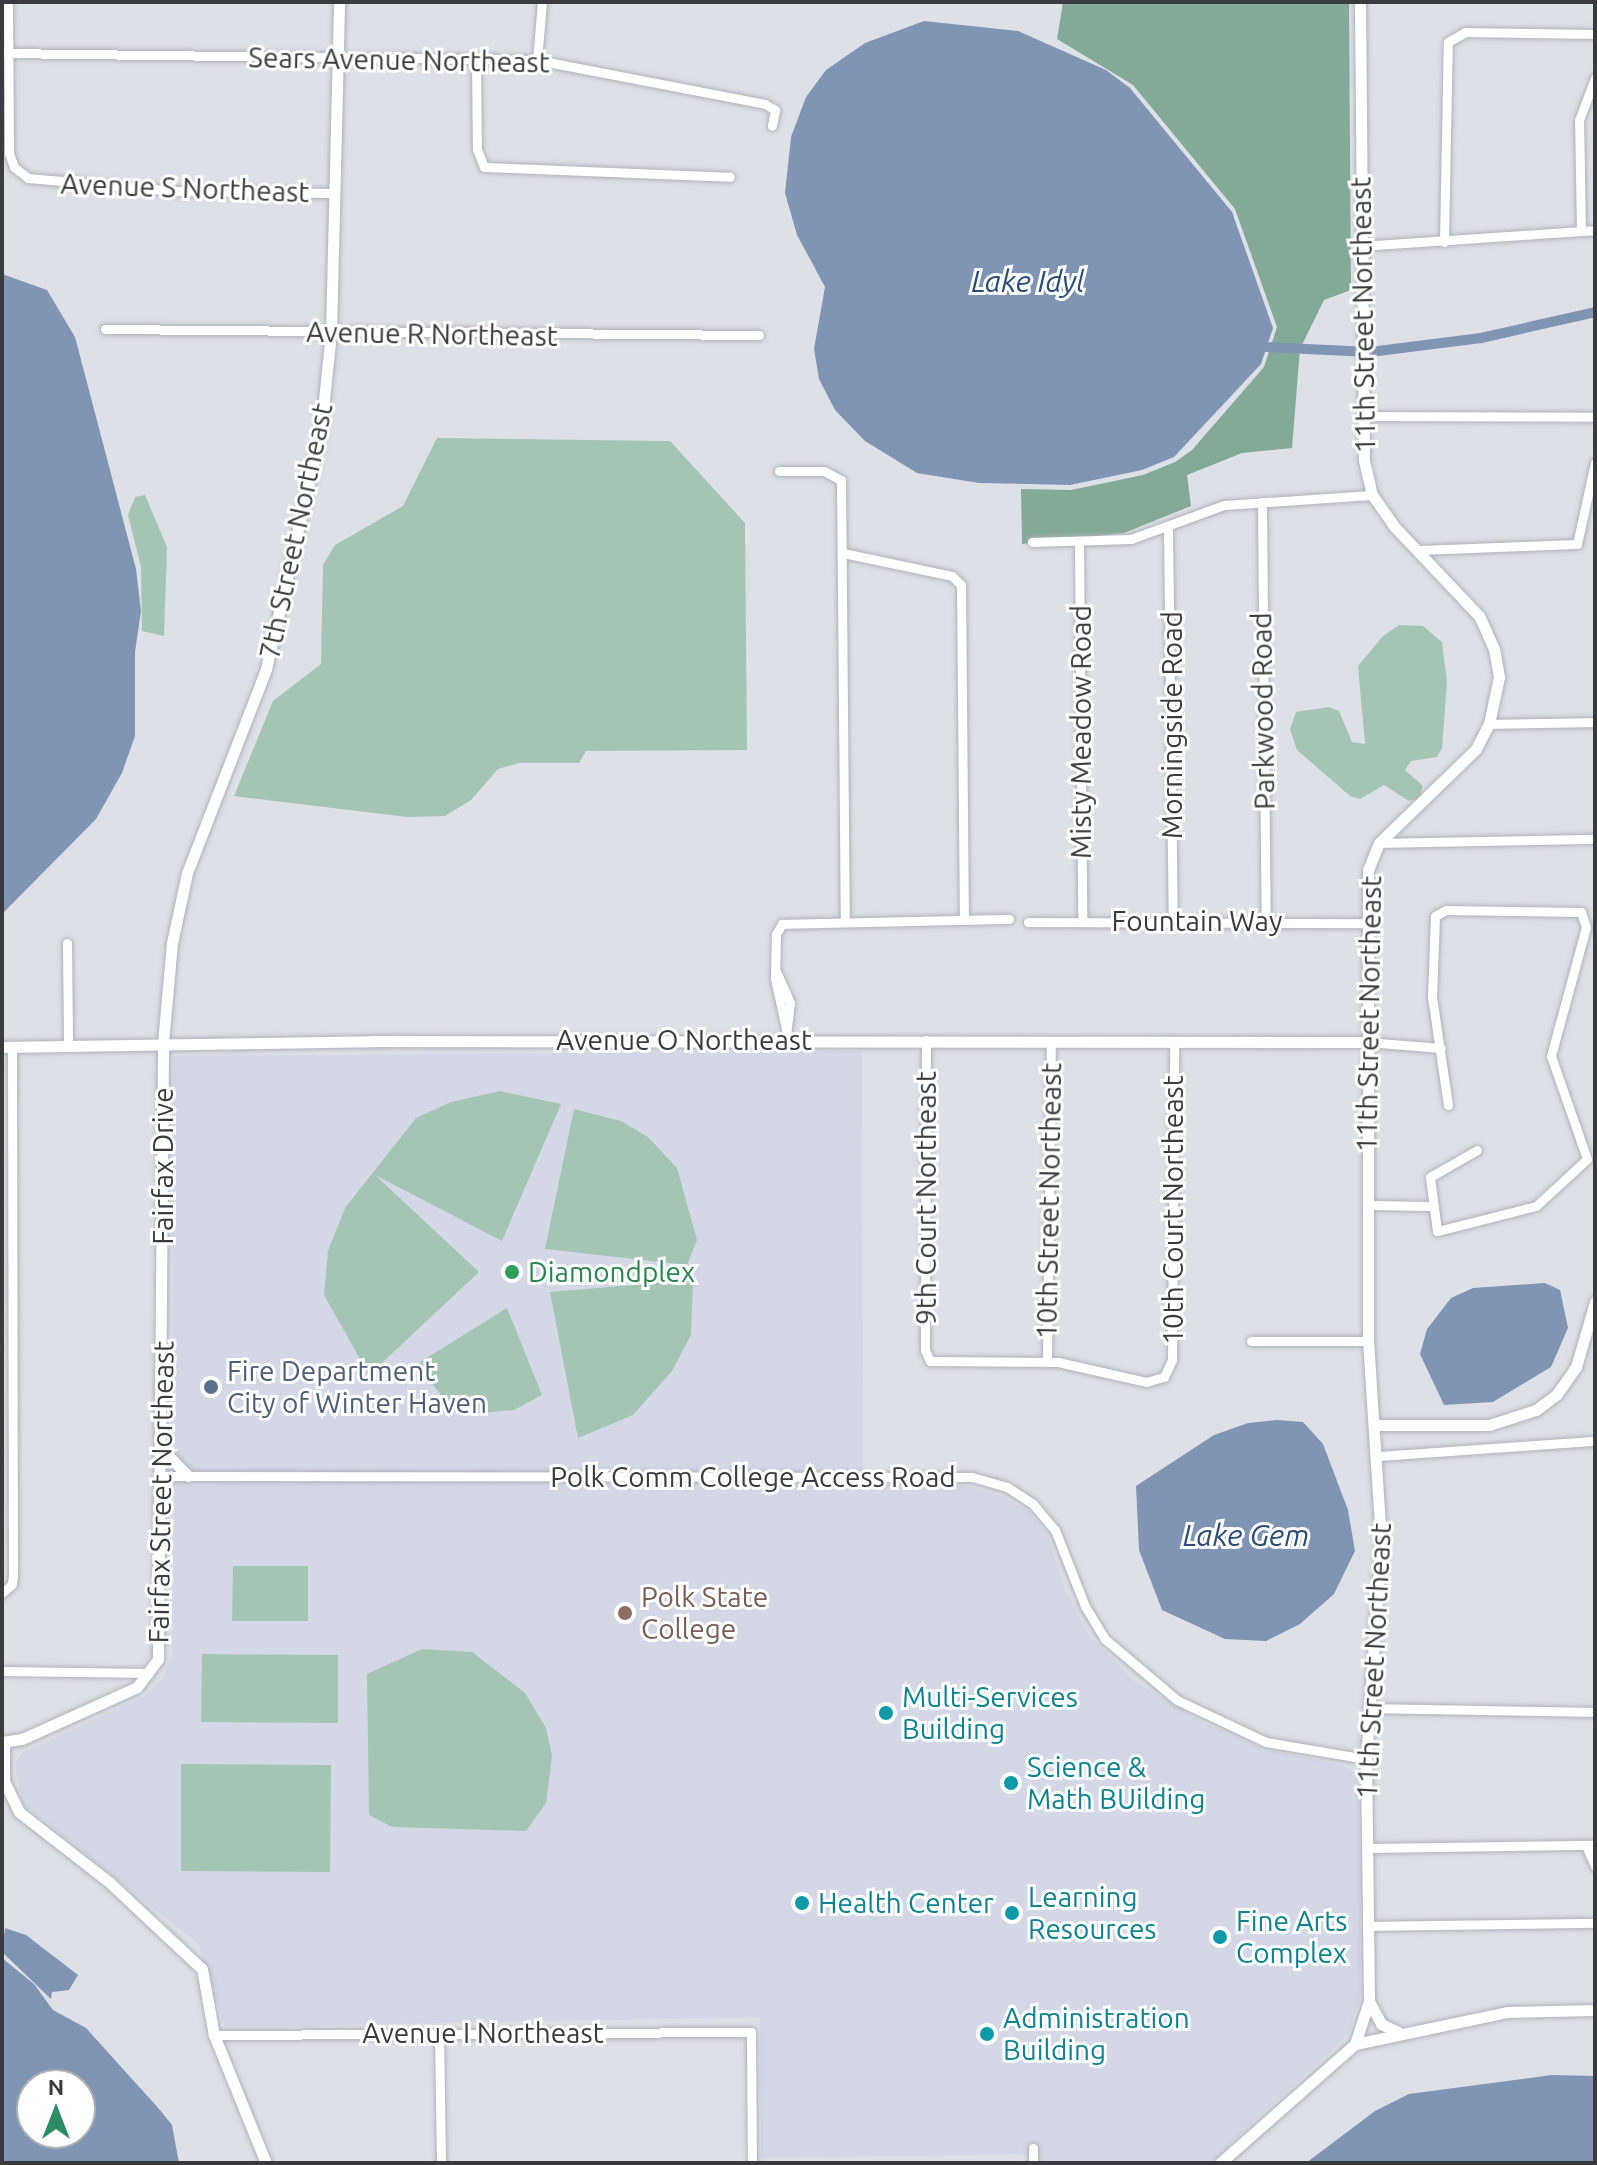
<!DOCTYPE html>
<style>
body{margin:0}
#map{position:relative;width:1597px;height:2165px;overflow:hidden;background:#dee0e7;font-family:Ubuntu,sans-serif}
div>[style]{position:absolute}
[style*='--x']{left:calc(var(--x)*1px);top:calc(var(--y)*1px);width:calc(var(--w)*1px);rotate:calc(var(--a)*1deg)}
.built>*{inset:0;background:#d3d7e6}
.green>*{inset:0;background:#a4c5b4}
.forest>*{inset:0;background:#83aa96}
.water>*{inset:0;background:#7f95b3}
.canal>*{height:10px;margin:-5px;padding:0 5px;transform-origin:5px;border-radius:5px;background:#7f95b3}
.roads{filter:drop-shadow(0 0 2px #b0b2b9) drop-shadow(0 0 2px #b0b2b9)}
.minor>*{height:9px;margin:-4.5px;padding:0 4.5px;transform-origin:4.5px;border-radius:4.5px;background:#fff}
.tertiary>*{height:11px;margin:-5.5px;padding:0 5.5px;transform-origin:5.5px;border-radius:5.5px;background:#fff}
.dots>*{width:22px;height:22px;translate:-50% -50%;box-sizing:border-box;border:4px solid #fff;border-radius:50%}
span{translate:-50% -50%;white-space:nowrap;text-align:center;line-height:1.15;-webkit-text-stroke:6px #fff;paint-order:stroke}
.street-label{font-size:28px;color:#3a3b3e}
.leisure-label{font-size:28px;color:#27864d}
.left{translate:0 -50%;text-align:left}
.service-label{font-size:28px;color:#4e5e75}
.education-label{font-size:28px;color:#785e54}
.culture-label{font-size:28px;color:#0d838f}
.water-label{font-size:30px;color:#2c4c77;font-style:italic}
.frame{position:absolute;inset:0;border:4px solid #3a3b3e;pointer-events:none}
.north{position:absolute;left:16px;top:2069px;width:80px;height:80px;box-sizing:border-box;background:#fff;border:2px solid #b0b1b2;border-radius:50%;rotate:0deg;font-size:22px;font-weight:700;line-height:32px;text-align:center;color:#3a3b3e}
.north::after{content:'';display:block;margin:auto;width:28px;height:36px;background:#2b8c65;clip-path:polygon(50% 0,100% 100%,50% 72%,0 100%)}
</style>
<div id="map">
<div class="built">
<div style="clip-path:polygon(862px 1051px,863px 1484px,953px 1483px,1001px 1496px,1028px 1511px,1047px 1533px,1065px 1590px,1089px 1635px,1133px 1680px,1202px 1722px,1263px 1749px,1342px 1765px,1358px 1774px,1361px 1995px,1348px 2035px,1209px 2163px,1042px 2163px,1042px 2154px,761px 2158px,760px 2017px,225px 2027px,198px 1944px,23px 1804px,15px 1764px,22px 1753px,144px 1697px,162px 1679px,172px 1656px,173px 1056px)"></div>
</div>
<div class="green">
<div style="clip-path:polygon(437px 438px,670px 441px,745px 523px,747px 750px,586px 751px,579px 763px,519px 763px,498px 769px,471px 800px,445px 816px,407px 817px,234px 796px,273px 701px,321px 664px,323px 565px,335px 545px,403px 506px)"></div>
<div style="clip-path:polygon(145px 495px,167px 547px,164px 636px,142px 631px,141px 567px,128px 515px,135px 497px)"></div>
<div style="clip-path:polygon(1399px 625px,1423px 626px,1442px 642px,1447px 682px,1442px 748px,1437px 757px,1411px 761px,1405px 770px,1423px 786px,1419px 798px,1409px 801px,1384px 785px,1360px 799px,1350px 796px,1297px 750px,1290px 729px,1296px 712px,1329px 707px,1339px 711px,1352px 742px,1365px 744px,1358px 666px,1383px 636px)"></div>
<div style="clip-path:polygon(500px 1091px,561px 1104px,502px 1241px,375px 1175px,479px 1272px,369px 1375px,324px 1295px,328px 1251px,345px 1208px,416px 1118px,451px 1102px)"></div>
<div style="clip-path:polygon(574px 1109px,621px 1121px,648px 1137px,677px 1168px,697px 1240px,687px 1265px,545px 1249px)"></div>
<div style="clip-path:polygon(693px 1280px,691px 1335px,672px 1371px,633px 1415px,578px 1438px,550px 1292px)"></div>
<div style="clip-path:polygon(507px 1308px,542px 1395px,514px 1410px,471px 1414px,444px 1399px,417px 1364px)"></div>
<div style="clip-path:polygon(233px 1566px,308px 1566px,308px 1621px,232px 1621px)"></div>
<div style="clip-path:polygon(422px 1649px,472px 1652px,525px 1693px,546px 1728px,552px 1756px,546px 1803px,526px 1831px,392px 1827px,369px 1815px,367px 1674px)"></div>
<div style="clip-path:polygon(202px 1654px,338px 1655px,338px 1723px,201px 1722px)"></div>
<div style="clip-path:polygon(181px 1764px,331px 1765px,330px 1872px,181px 1871px)"></div>
</div>
<div class="forest">
<div style="clip-path:polygon(1063px 2px,1349px 2px,1351px 290px,1324px 300px,1300px 349px,1292px 448px,1242px 453px,1187px 475px,1191px 506px,1124px 533px,1022px 544px,1021px 489px,1071px 490px,1143px 475px,1175px 462px,1192px 450px,1264px 367px,1277px 327px,1235px 209px,1133px 85px,1057px 39px)"></div>
</div>
<div class="water">
<div style="clip-path:polygon(924px 21px,1018px 31px,1106px 70px,1130px 88px,1232px 212px,1273px 328px,1261px 364px,1174px 457px,1142px 470px,1070px 485px,979px 483px,917px 473px,865px 441px,835px 410px,819px 379px,814px 349px,825px 287px,797px 235px,785px 193px,791px 137px,806px 97px,826px 70px,865px 43px)"></div>
<div style="clip-path:polygon(2px 274px,47px 290px,75px 337px,136px 569px,141px 611px,135px 652px,135px 736px,122px 773px,96px 819px,2px 914px)"></div>
<div style="clip-path:polygon(1545px 1283px,1560px 1290px,1568px 1328px,1551px 1367px,1493px 1402px,1444px 1405px,1420px 1354px,1427px 1329px,1451px 1298px,1473px 1288px)"></div>
<div style="clip-path:polygon(1277px 1420px,1303px 1422px,1323px 1444px,1348px 1510px,1355px 1551px,1334px 1594px,1300px 1624px,1266px 1641px,1225px 1639px,1162px 1610px,1139px 1550px,1136px 1486px,1214px 1435px,1248px 1423px)"></div>
<div style="clip-path:polygon(5px 1928px,26px 1935px,78px 1975px,69px 1990px,52px 1992px,51px 1999px,2px 1952px)"></div>
<div style="clip-path:polygon(evenodd,2px 1958px,34px 1984px,53px 2010px,86px 2028px,160px 2110px,172px 2125px,179px 2163px,2px 2163px,2px 1958px,80px 2085px,80px 2133px,32px 2133px,32px 2085px,80px 2085px)"></div>
<div style="clip-path:polygon(1552px 2075px,1595px 2076px,1595px 2163px,1306px 2163px,1375px 2111px,1409px 2094px)"></div>
</div>
<div class="canal">
<div style="--x:1267;--y:347;--w:103;--a:2.8"></div>
<div style="--x:1370;--y:352;--w:112;--a:-7.2"></div>
<div style="--x:1481;--y:338;--w:117;--a:-12.8"></div>
</div>
<div class="roads">
<div class="minor">
<div style="--x:8;--y:2;--w:151;--a:89.6"></div>
<div style="--x:9;--y:153;--w:15;--a:70"></div>
<div style="--x:14;--y:167;--w:18;--a:38"></div>
<div style="--x:28;--y:178;--w:147;--a:5.1"></div>
<div style="--x:174;--y:191;--w:158;--a:0.7"></div>
<div style="--x:2;--y:53;--w:535;--a:0.75"></div>
<div style="--x:537;--y:60;--w:232;--a:10.9"></div>
<div style="--x:765;--y:104;--w:12;--a:31"></div>
<div style="--x:775;--y:110;--w:16;--a:101"></div>
<div style="--x:476;--y:59;--w:90;--a:89.4"></div>
<div style="--x:477;--y:149;--w:19;--a:69"></div>
<div style="--x:484;--y:167;--w:246;--a:2.3"></div>
<div style="--x:537;--y:60;--w:58;--a:-85.1"></div>
<div style="--x:1581;--y:231;--w:111;--a:-91"></div>
<div style="--x:1579;--y:120;--w:45;--a:-69.1"></div>
<div style="--x:1444;--y:242;--w:200;--a:-88.9"></div>
<div style="--x:1448;--y:42;--w:20;--a:-30"></div>
<div style="--x:1465;--y:32;--w:130;--a:0.9"></div>
<div style="--x:1361;--y:246;--w:235;--a:-3.9"></div>
<div style="--x:105;--y:329;--w:654;--a:0.53"></div>
<div style="--x:1363;--y:416;--w:232;--a:0.2"></div>
<div style="--x:779;--y:471;--w:45;--a:0"></div>
<div style="--x:824;--y:471;--w:19;--a:28"></div>
<div style="--x:841;--y:480;--w:440;--a:89.5"></div>
<div style="--x:1262;--y:502;--w:418;--a:89.5"></div>
<div style="--x:1168;--y:528;--w:394;--a:89.3"></div>
<div style="--x:1079;--y:541;--w:381;--a:89.5"></div>
<div style="--x:1032;--y:542;--w:99;--a:-1.7"></div>
<div style="--x:1131;--y:539;--w:99;--a:-20.1"></div>
<div style="--x:1224;--y:505;--w:148;--a:-3.9"></div>
<div style="--x:1418;--y:550;--w:159;--a:-2.2"></div>
<div style="--x:1577;--y:544;--w:83;--a:-77.5"></div>
<div style="--x:843;--y:553;--w:111;--a:11.9"></div>
<div style="--x:952;--y:576;--w:13;--a:45"></div>
<div style="--x:961;--y:585;--w:334;--a:89.5"></div>
<div style="--x:1489;--y:724;--w:106;--a:-1.1"></div>
<div style="--x:1379;--y:843;--w:216;--a:-1.1"></div>
<div style="--x:1028;--y:922;--w:339;--a:0.2"></div>
<div style="--x:67;--y:943;--w:100;--a:89.4"></div>
<div style="--x:776;--y:971;--w:35;--a:66"></div>
<div style="--x:790;--y:1003;--w:32;--a:97"></div>
<div style="--x:786;--y:1029;--w:52;--a:-102.2"></div>
<div style="--x:775;--y:978;--w:44;--a:-88.7"></div>
<div style="--x:776;--y:934;--w:12;--a:-59"></div>
<div style="--x:782;--y:924;--w:227;--a:-1.3"></div>
<div style="--x:926;--y:1040;--w:310;--a:90.2"></div>
<div style="--x:925;--y:1350;--w:12;--a:66"></div>
<div style="--x:930;--y:1361;--w:128;--a:0.4"></div>
<div style="--x:1058;--y:1362;--w:90;--a:12.8"></div>
<div style="--x:1146;--y:1382;--w:19;--a:-16"></div>
<div style="--x:1164;--y:1377;--w:19;--a:-65"></div>
<div style="--x:1172;--y:1360;--w:318;--a:-89.6"></div>
<div style="--x:1367;--y:1042;--w:74;--a:4.6"></div>
<div style="--x:1448;--y:1105;--w:109;--a:-98.4"></div>
<div style="--x:1432;--y:997;--w:81;--a:-87.9"></div>
<div style="--x:1435;--y:916;--w:13;--a:-29"></div>
<div style="--x:1446;--y:910;--w:135;--a:0.8"></div>
<div style="--x:1581;--y:912;--w:16;--a:72"></div>
<div style="--x:1586;--y:927;--w:134;--a:105.2"></div>
<div style="--x:1551;--y:1056;--w:109;--a:70.7"></div>
<div style="--x:1587;--y:1159;--w:69;--a:137.3"></div>
<div style="--x:1536;--y:1206;--w:102;--a:165.8"></div>
<div style="--x:1437;--y:1231;--w:54;--a:-97.4"></div>
<div style="--x:1430;--y:1177;--w:54;--a:-29.9"></div>
<div style="--x:1367;--y:1205;--w:63;--a:0.9"></div>
<div style="--x:1251;--y:1341;--w:117;--a:0"></div>
<div style="--x:1047;--y:1361;--w:320;--a:-89.3"></div>
<div style="--x:1379;--y:1456;--w:217;--a:-4"></div>
<div style="--x:161;--y:1476;--w:811;--a:0.07"></div>
<div style="--x:972;--y:1477;--w:36;--a:16"></div>
<div style="--x:1007;--y:1487;--w:31;--a:33"></div>
<div style="--x:1033;--y:1504;--w:34;--a:50"></div>
<div style="--x:1055;--y:1530;--w:82;--a:68.5"></div>
<div style="--x:1085;--y:1606;--w:39;--a:59"></div>
<div style="--x:1105;--y:1639;--w:94;--a:40.3"></div>
<div style="--x:1177;--y:1700;--w:98;--a:25.3"></div>
<div style="--x:1266;--y:1742;--w:101;--a:9.6"></div>
<div style="--x:2;--y:1593;--w:13;--a:-42"></div>
<div style="--x:12;--y:1584;--w:9;--a:-84"></div>
<div style="--x:13;--y:1575;--w:529;--a:-90.11"></div>
<div style="--x:2;--y:1671;--w:147;--a:0.8"></div>
<div style="--x:1368;--y:1708;--w:227;--a:1"></div>
<div style="--x:1368;--y:1848;--w:227;--a:-0.8"></div>
<div style="--x:1587;--y:1848;--w:20;--a:66"></div>
<div style="--x:1368;--y:1926;--w:227;--a:-0.8"></div>
<div style="--x:439;--y:2033;--w:130;--a:89.1"></div>
<div style="--x:214;--y:2035;--w:537;--a:-0.32"></div>
<div style="--x:751;--y:2032;--w:131;--a:89.6"></div>
<div style="--x:1033;--y:2163;--w:15;--a:-90"></div>
</div>
<div class="tertiary">
<div style="--x:2;--y:1047;--w:372;--a:-0.9"></div>
<div style="--x:374;--y:1041;--w:993;--a:0.06"></div>
<div style="--x:1376;--y:1425;--w:113;--a:0"></div>
<div style="--x:1489;--y:1425;--w:49;--a:-17.7"></div>
<div style="--x:1536;--y:1410;--w:26;--a:-37"></div>
<div style="--x:1557;--y:1394;--w:33;--a:-55"></div>
<div style="--x:1576;--y:1367;--w:68;--a:-73.7"></div>
<div style="--x:161;--y:1448;--w:39;--a:46"></div>
<div style="--x:2;--y:1742;--w:20;--a:-9"></div>
<div style="--x:22;--y:1739;--w:126;--a:-24.3"></div>
<div style="--x:137;--y:1687;--w:35;--a:-53"></div>
<div style="--x:158;--y:1659;--w:616;--a:-89.53"></div>
<div style="--x:163;--y:1043;--w:100;--a:-84.9"></div>
<div style="--x:172;--y:943;--w:72;--a:-77.9"></div>
<div style="--x:187;--y:873;--w:219;--a:-68.8"></div>
<div style="--x:266;--y:669;--w:246;--a:-77.1"></div>
<div style="--x:321;--y:429;--w:97;--a:-84.1"></div>
<div style="--x:331;--y:333;--w:331;--a:-88.6"></div>
<div style="--x:4;--y:1742;--w:39;--a:90"></div>
<div style="--x:4;--y:1781;--w:34;--a:64"></div>
<div style="--x:19;--y:1812;--w:114;--a:37.9"></div>
<div style="--x:109;--y:1882;--w:127;--a:43.1"></div>
<div style="--x:202;--y:1969;--w:67;--a:79.7"></div>
<div style="--x:214;--y:2035;--w:138;--a:67.9"></div>
<div style="--x:1369;--y:2001;--w:26;--a:62"></div>
<div style="--x:1381;--y:2024;--w:19;--a:25"></div>
<div style="--x:1355;--y:2044;--w:45;--a:-72"></div>
<div style="--x:1369;--y:2001;--w:242;--a:-90.7"></div>
<div style="--x:1366;--y:1759;--w:219;--a:-86.1"></div>
<div style="--x:1381;--y:1541;--w:200;--a:-93.7"></div>
<div style="--x:1368;--y:1341;--w:471;--a:-90"></div>
<div style="--x:1368;--y:870;--w:29;--a:-68"></div>
<div style="--x:1379;--y:843;--w:135;--a:-44.1"></div>
<div style="--x:1476;--y:749;--w:28;--a:-63"></div>
<div style="--x:1489;--y:724;--w:48;--a:-78"></div>
<div style="--x:1499;--y:677;--w:28;--a:-100"></div>
<div style="--x:1494;--y:649;--w:36;--a:-114"></div>
<div style="--x:1479;--y:616;--w:124;--a:-133.4"></div>
<div style="--x:1394;--y:526;--w:38;--a:-125"></div>
<div style="--x:1372;--y:495;--w:36;--a:-103"></div>
<div style="--x:1364;--y:460;--w:458;--a:-90.5"></div>
<div style="--x:1220;--y:2163;--w:180;--a:-41.4"></div>
<div style="--x:1355;--y:2044;--w:155;--a:-11.9"></div>
<div style="--x:1507;--y:2012;--w:88;--a:-1.3"></div>
</div>
</div>
<div class="dots">
<div style="left:512px;top:1272px;background:#2e9e5b"></div>
<div style="left:211px;top:1387px;background:#5c6f8a"></div>
<div style="left:625px;top:1613px;background:#8d6e63"></div>
<div style="left:886px;top:1713px;background:#0f9aa8"></div>
<div style="left:1011px;top:1783px;background:#0f9aa8"></div>
<div style="left:802px;top:1903px;background:#0f9aa8"></div>
<div style="left:1012px;top:1913px;background:#0f9aa8"></div>
<div style="left:1220px;top:1937px;background:#0f9aa8"></div>
<div style="left:987px;top:2034px;background:#0f9aa8"></div>
</div>
<div class="street-label">
<span style="left:399px;top:60px;rotate:1deg">Sears Avenue Northeast</span>
<span style="left:185px;top:188px;rotate:2deg">Avenue S Northeast</span>
<span style="left:1363px;top:315px;rotate:-91deg">11th Street Northeast</span>
<span style="left:432px;top:334px;rotate:1deg">Avenue R Northeast</span>
<span style="left:296px;top:531px;rotate:-78deg">7th Street Northeast</span>
<span style="left:1263px;top:711px;rotate:-91deg">Parkwood Road</span>
<span style="left:1172px;top:725px;rotate:-90deg">Morningside Road</span>
<span style="left:1081px;top:732px;rotate:-90deg">Misty Meadow Road</span>
<span style="left:1197px;top:921px">Fountain Way</span>
<span style="left:1369px;top:1014px;rotate:-89deg">11th Street Northeast</span>
<span style="left:684px;top:1040px">Avenue O Northeast</span>
<span style="left:163px;top:1166px;rotate:-90deg">Fairfax Drive</span>
<span style="left:926px;top:1198px;rotate:-90deg">9th Court Northeast</span>
<span style="left:1049px;top:1201px;rotate:-89deg">10th Street Northeast</span>
<span style="left:1173px;top:1210px;rotate:-90deg">10th Court Northeast</span>
<span style="left:753px;top:1477px">Polk Comm College Access Road</span>
<span style="left:161px;top:1492px;rotate:-89deg">Fairfax Street Northeast</span>
<span style="left:1374px;top:1661px;rotate:-87deg">11th Street Northeast</span>
<span style="left:483px;top:2033px">Avenue I Northeast</span>
</div>
<div class="leisure-label">
<span class="left" style="left:528px;top:1272px">Diamondplex</span>
</div>
<div class="service-label">
<span class="left" style="left:227px;top:1387px">Fire Department<br>City of Winter Haven</span>
</div>
<div class="education-label">
<span class="left" style="left:641px;top:1613px">Polk State<br>College</span>
</div>
<div class="culture-label">
<span class="left" style="left:902px;top:1713px">Multi-Services<br>Building</span>
<span class="left" style="left:1027px;top:1783px">Science &amp;<br>Math BUilding</span>
<span class="left" style="left:1028px;top:1913px">Learning<br>Resources</span>
<span class="left" style="left:818px;top:1903px">Health Center</span>
<span class="left" style="left:1236px;top:1937px">Fine Arts<br>Complex</span>
<span class="left" style="left:1003px;top:2034px">Administration<br>Building</span>
</div>
<div class="water-label">
<span style="left:1028px;top:281px">Lake Idyl</span>
<span style="left:1246px;top:1535px">Lake Gem</span>
</div>
<div class="frame"></div>
<div class="north">N</div>
</div>
